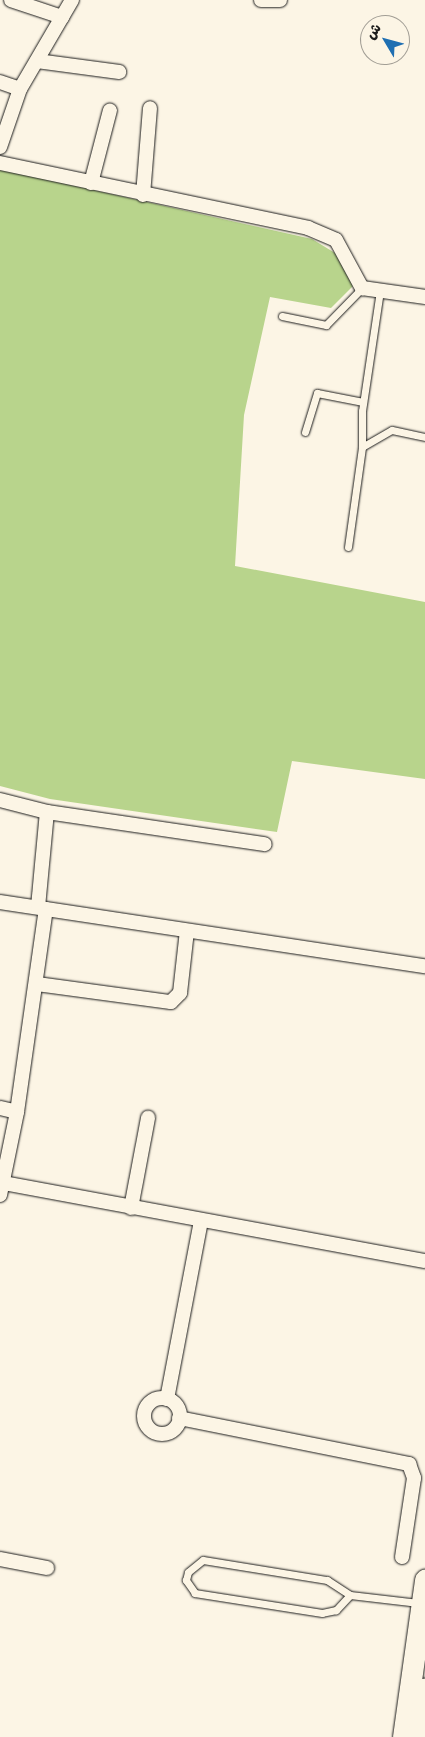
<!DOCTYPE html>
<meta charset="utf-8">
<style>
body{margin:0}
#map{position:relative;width:425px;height:1737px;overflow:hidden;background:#fcf5e5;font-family:Pangolin,"Playpen Sans Arabic",sans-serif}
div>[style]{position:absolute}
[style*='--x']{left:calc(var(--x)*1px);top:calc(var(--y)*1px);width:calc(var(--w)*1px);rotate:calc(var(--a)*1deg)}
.green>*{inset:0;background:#b8d48c}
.roads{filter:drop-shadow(0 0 1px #1c1c1c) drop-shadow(0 0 1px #1c1c1c)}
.lane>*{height:7px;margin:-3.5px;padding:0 3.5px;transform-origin:3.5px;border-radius:3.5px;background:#fcf5e5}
.street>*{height:14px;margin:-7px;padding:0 7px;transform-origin:7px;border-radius:7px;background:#fcf5e5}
.street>.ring{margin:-7px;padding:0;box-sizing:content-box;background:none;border:14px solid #fcf5e5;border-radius:50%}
.primary>*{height:21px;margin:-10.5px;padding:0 10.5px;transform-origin:10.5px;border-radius:10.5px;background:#fcf5e5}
span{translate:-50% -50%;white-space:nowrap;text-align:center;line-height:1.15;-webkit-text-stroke:4px #fcf5e5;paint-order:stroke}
.north{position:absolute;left:360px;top:15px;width:50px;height:50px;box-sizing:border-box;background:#fcf5e5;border:1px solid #a29e95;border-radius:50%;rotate:307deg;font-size:14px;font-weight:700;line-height:20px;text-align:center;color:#1c1c1c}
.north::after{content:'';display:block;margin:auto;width:18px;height:22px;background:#1f6fb2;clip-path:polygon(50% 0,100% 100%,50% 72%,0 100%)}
</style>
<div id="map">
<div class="green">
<div style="clip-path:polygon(0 169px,312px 239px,335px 253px,353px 286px,331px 308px,270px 297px,244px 415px,235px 566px,425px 602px,425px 779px,292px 761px,277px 832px,50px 799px,0 786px)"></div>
</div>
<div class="roads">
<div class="lane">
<div style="--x:282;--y:316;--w:45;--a:11.6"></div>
<div style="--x:326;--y:325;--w:52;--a:-45.8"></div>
<div style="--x:305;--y:432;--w:41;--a:-72.9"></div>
<div style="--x:317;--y:393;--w:47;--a:11.1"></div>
<div style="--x:362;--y:447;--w:36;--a:-90"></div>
<div style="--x:362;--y:411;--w:121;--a:-81.5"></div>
<div style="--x:348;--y:547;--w:101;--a:-82"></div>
<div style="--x:362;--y:447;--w:34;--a:-30"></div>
<div style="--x:392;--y:430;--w:34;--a:12"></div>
<div style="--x:350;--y:1595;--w:21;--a:133"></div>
<div style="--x:336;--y:1610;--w:14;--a:168"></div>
<div style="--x:322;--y:1613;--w:129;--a:-171.1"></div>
<div style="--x:195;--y:1593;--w:16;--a:-125"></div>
<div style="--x:186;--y:1580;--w:8;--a:-76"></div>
<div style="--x:188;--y:1572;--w:19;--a:-39"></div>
<div style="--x:203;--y:1560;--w:126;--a:9.2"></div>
<div style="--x:327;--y:1580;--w:27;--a:33"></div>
<div style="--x:350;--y:1595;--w:69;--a:6.6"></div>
</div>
<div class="street">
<div style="--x:11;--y:0;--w:54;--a:18.4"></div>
<div style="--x:261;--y:0;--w:19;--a:0"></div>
<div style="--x:37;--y:61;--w:83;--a:7.6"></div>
<div style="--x:0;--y:82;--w:21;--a:19"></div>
<div style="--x:0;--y:147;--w:61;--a:-71"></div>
<div style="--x:20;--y:89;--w:103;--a:-59.7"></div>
<div style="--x:0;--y:163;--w:315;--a:11.9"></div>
<div style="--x:308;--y:228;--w:30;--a:23"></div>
<div style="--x:336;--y:240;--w:55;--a:61.6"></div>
<div style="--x:362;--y:288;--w:64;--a:8.1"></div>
<div style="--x:91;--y:183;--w:75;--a:-75.4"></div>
<div style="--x:143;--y:195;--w:87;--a:-85.4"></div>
<div style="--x:0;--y:800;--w:49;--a:14.3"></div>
<div style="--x:47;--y:812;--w:220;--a:8.4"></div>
<div style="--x:0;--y:902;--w:430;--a:8.6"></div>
<div style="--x:38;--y:907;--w:95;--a:-84.6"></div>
<div style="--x:37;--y:984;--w:135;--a:7.7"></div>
<div style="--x:171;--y:1002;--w:13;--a:-45"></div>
<div style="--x:180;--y:993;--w:62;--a:-83.6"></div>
<div style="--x:0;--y:1108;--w:17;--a:13"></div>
<div style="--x:3;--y:1183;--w:429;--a:10.5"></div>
<div style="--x:0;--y:1195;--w:85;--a:-78.4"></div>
<div style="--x:17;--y:1112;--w:205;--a:-81.9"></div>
<div style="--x:131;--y:1208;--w:92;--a:-79.3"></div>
<div class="ring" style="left:144px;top:1398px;width:22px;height:22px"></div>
<div style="--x:167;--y:1399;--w:181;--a:-79.2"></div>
<div style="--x:179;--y:1418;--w:235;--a:11.3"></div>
<div style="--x:409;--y:1464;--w:15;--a:70"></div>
<div style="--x:414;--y:1478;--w:80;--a:98.6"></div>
<div style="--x:0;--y:1559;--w:48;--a:10.8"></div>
</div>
<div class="primary">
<div style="--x:403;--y:1737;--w:159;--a:-82"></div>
<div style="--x:418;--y:1737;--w:49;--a:-81.9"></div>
</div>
</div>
<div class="north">ش</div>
</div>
